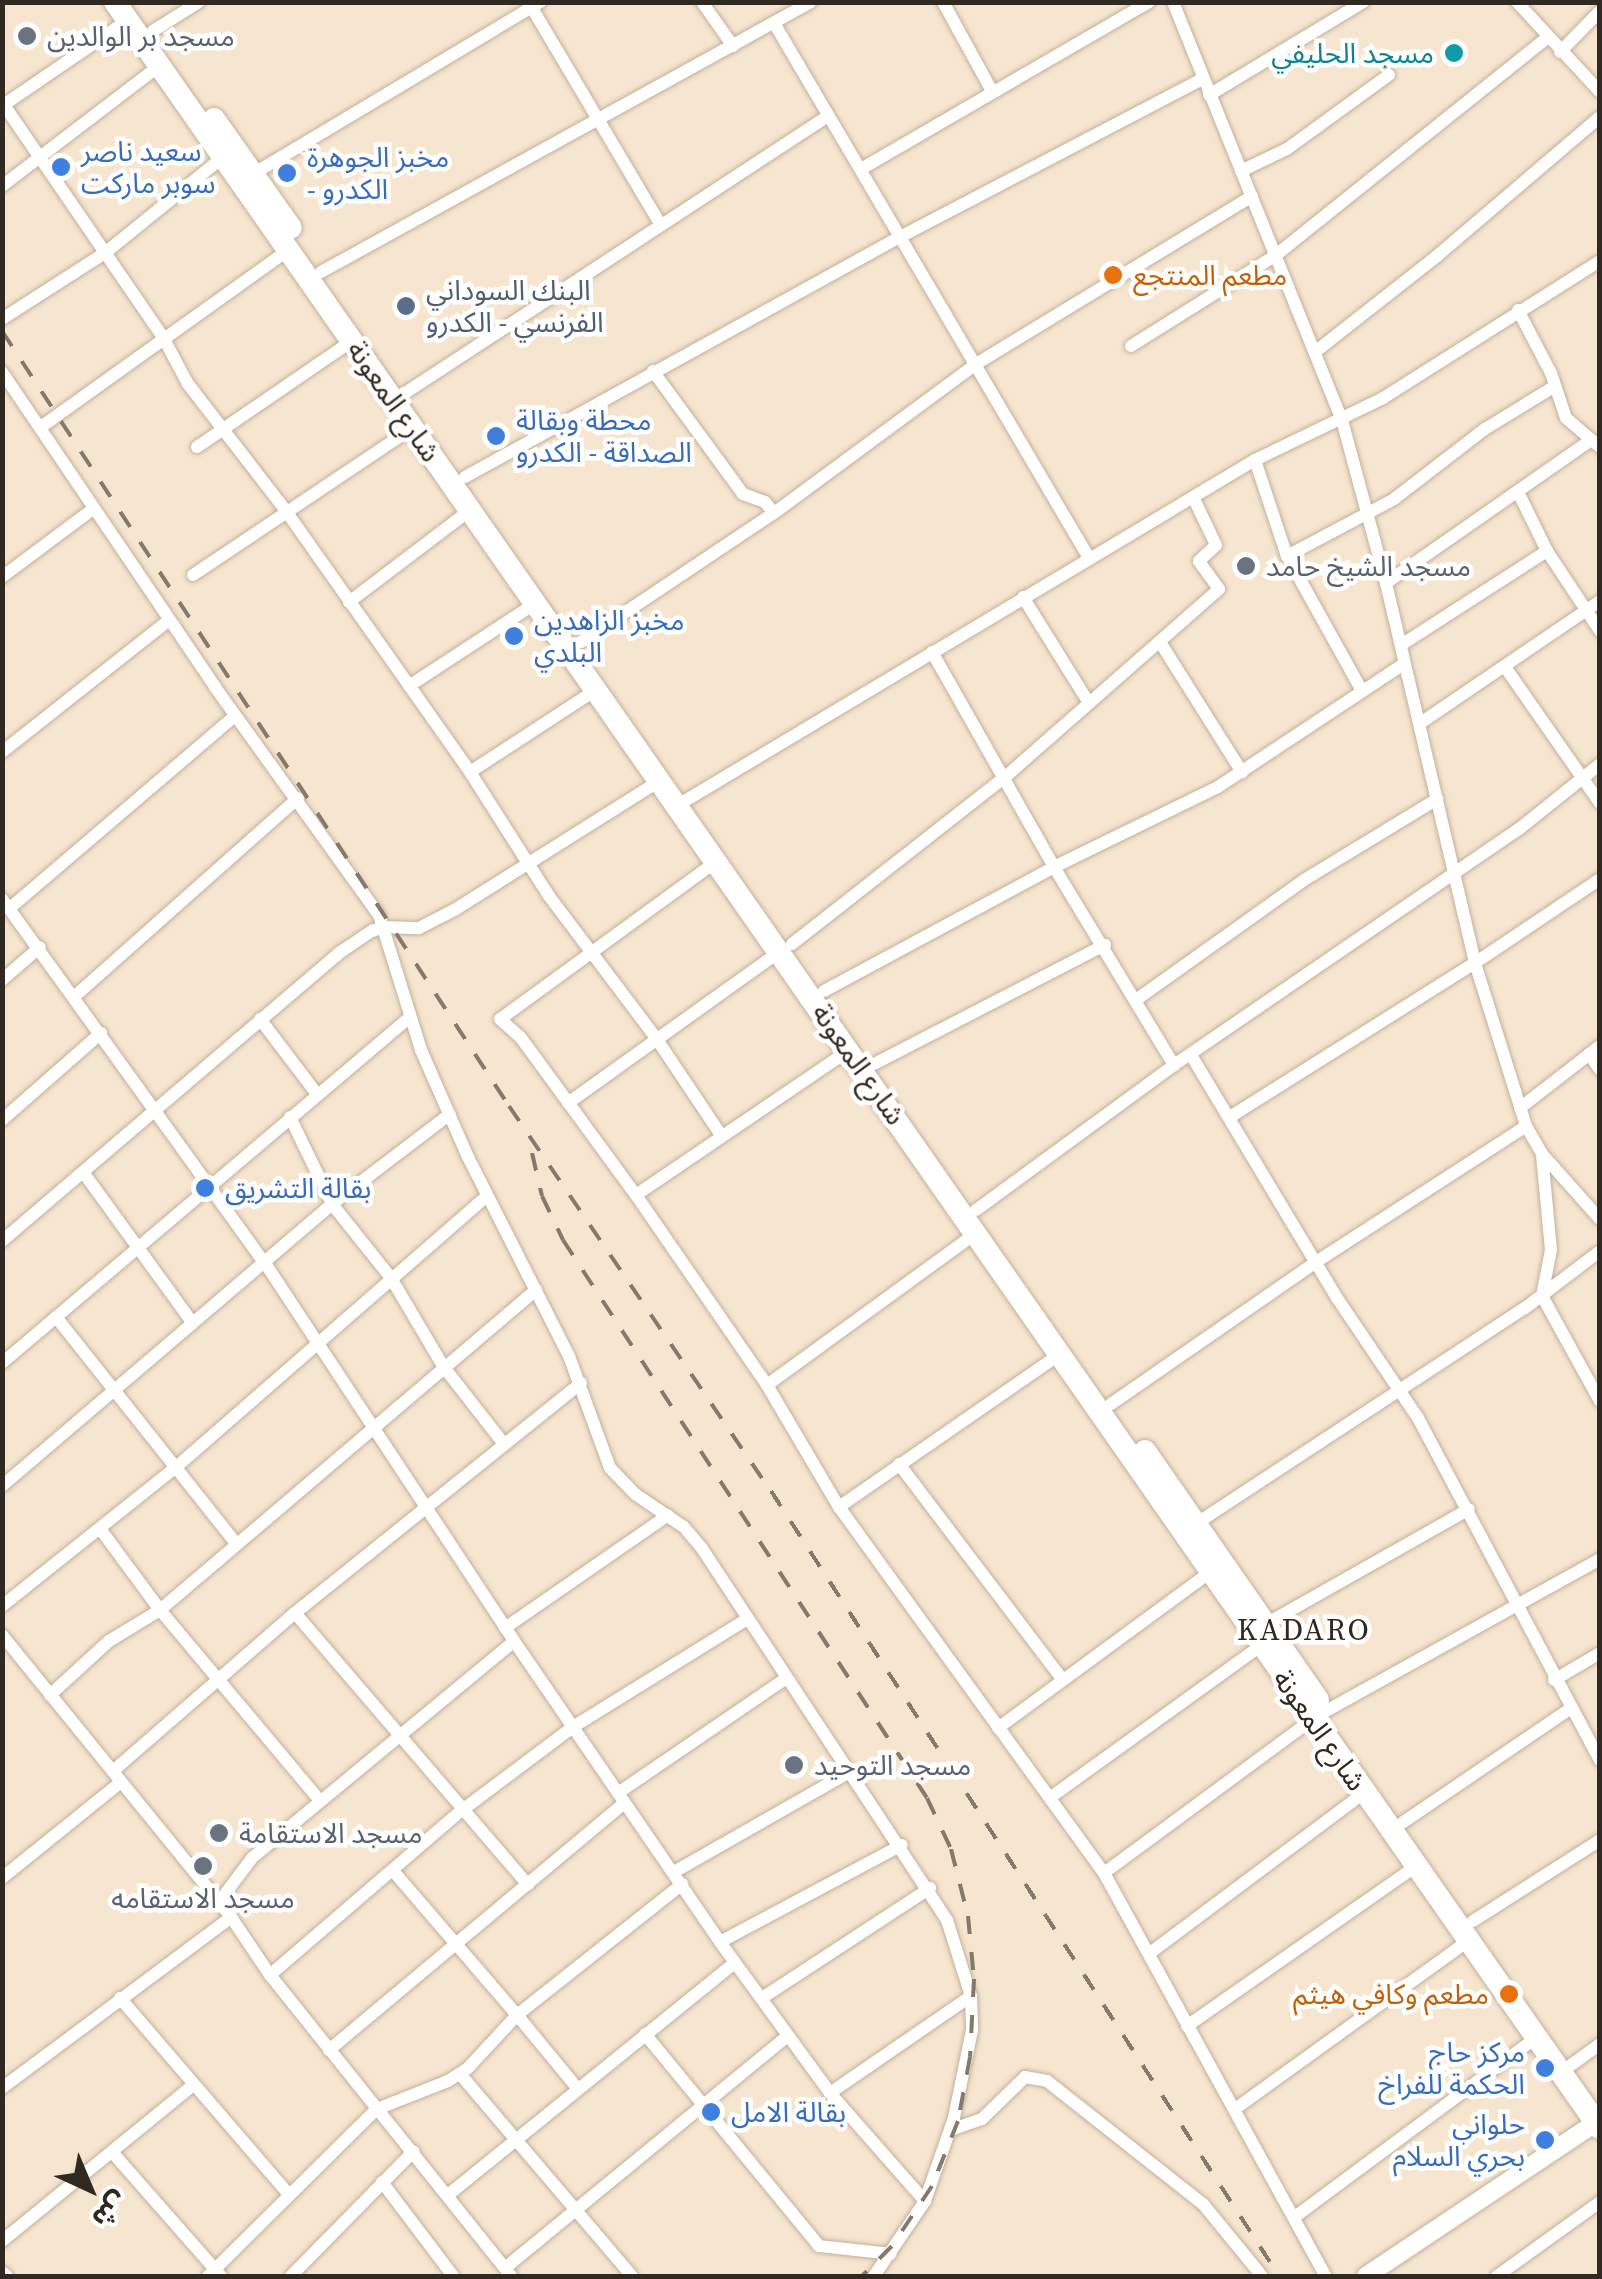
<!DOCTYPE html>
<meta charset="utf-8">
<style>
body{margin:0}
#map{position:relative;width:1602px;height:2279px;overflow:hidden;background:#f6e5cf;font-family:"Source Serif 4","Noto Sans Arabic",serif}
div>[style]{position:absolute}
[style*='--x']{left:calc(var(--x)*1px);top:calc(var(--y)*1px);width:calc(var(--w)*1px);rotate:calc(var(--a)*1deg)}
.roads{filter:drop-shadow(0 0 2px #c1b19b) drop-shadow(0 0 2px #c1b19b)}
.street>*{height:12px;margin:-6px;padding:0 6px;transform-origin:6px;border-radius:6px;background:#fff}
.secondary>*{height:18px;margin:-9px;padding:0 9px;transform-origin:9px;border-radius:9px;background:#fff}
.highway>*{height:22px;margin:-11px;padding:0 11px;transform-origin:11px;border-radius:11px;background:#fff}
.rail>*{height:4px;margin-top:-2px;transform-origin:0;background:repeating-linear-gradient(90deg,#84796b 0 18px,transparent 0 36px)}
.dots>*{width:28px;height:28px;translate:-50% -50%;box-sizing:border-box;border:5px solid #fff;border-radius:50%}
span{translate:-50% -50%;white-space:nowrap;text-align:center;line-height:1.15;-webkit-text-stroke:9px #fff;paint-order:stroke}
.worship-label{font-size:28px;color:#5b616d}
.left{translate:0 -50%;text-align:left}
.culture-label{font-size:28px;color:#0d838f}
.right{translate:-100% -50%;text-align:right}
.shop-label{font-size:28px;color:#366cbe}
.food-label{font-size:28px;color:#c56008}
.service-label{font-size:28px;color:#4e5e75}
.street-label{font-size:28px;color:#302921}
.neighbourhood-label{font-size:30px;color:#302921;letter-spacing:2.5px}
.frame{position:absolute;inset:0;border:5px solid #302921;pointer-events:none}
.north{position:absolute;left:40px;top:2139px;width:100px;height:100px;-webkit-text-stroke:8px #fff;paint-order:stroke;rotate:136deg;font-size:28px;font-weight:700;line-height:40px;text-align:center;color:#302921}
.north::after{content:'';display:block;margin:auto;width:35px;height:45px;background:#302921;clip-path:polygon(50% 0,100% 100%,50% 72%,0 100%)}
</style>
<div id="map">
<div class="roads">
<div class="street">
<div style="--x:702;--y:2;--w:54;--a:54.8"></div>
<div style="--x:943;--y:2;--w:102;--a:61.2"></div>
<div style="--x:1173;--y:2;--w:451;--a:68"></div>
<div style="--x:1342;--y:420;--w:169;--a:74.9"></div>
<div style="--x:1386;--y:583;--w:390;--a:76.8"></div>
<div style="--x:1475;--y:963;--w:171;--a:72.6"></div>
<div style="--x:1526;--y:1126;--w:32;--a:60"></div>
<div style="--x:1542;--y:1154;--w:87;--a:48.3"></div>
<div style="--x:1517;--y:2;--w:122;--a:47.3"></div>
<div style="--x:532;--y:8;--w:251;--a:59.3"></div>
<div style="--x:774;--y:23;--w:621;--a:59.51"></div>
<div style="--x:153;--y:31;--w:54;--a:-32.2"></div>
<div style="--x:1560;--y:52;--w:57;--a:-45.7"></div>
<div style="--x:1209;--y:95;--w:180;--a:-31.1"></div>
<div style="--x:4;--y:105;--w:283;--a:55.6"></div>
<div style="--x:164;--y:339;--w:51;--a:61.9"></div>
<div style="--x:188;--y:384;--w:160;--a:52.3"></div>
<div style="--x:286;--y:511;--w:319;--a:54.8"></div>
<div style="--x:470;--y:772;--w:147;--a:57.5"></div>
<div style="--x:549;--y:896;--w:178;--a:53"></div>
<div style="--x:656;--y:1038;--w:117;--a:56.2"></div>
<div style="--x:2;--y:106;--w:153;--a:-34.3"></div>
<div style="--x:861;--y:169;--w:333;--a:-30.1"></div>
<div style="--x:1241;--y:171;--w:51;--a:-25.6"></div>
<div style="--x:1287;--y:149;--w:126;--a:-36"></div>
<div style="--x:253;--y:174;--w:335;--a:-30.9"></div>
<div style="--x:2;--y:186;--w:198;--a:-37.4"></div>
<div style="--x:321;--y:272;--w:559;--a:-28.86"></div>
<div style="--x:1518;--y:310;--w:71;--a:62.4"></div>
<div style="--x:1551;--y:373;--w:47;--a:71.6"></div>
<div style="--x:1566;--y:418;--w:45;--a:40.5"></div>
<div style="--x:2;--y:319;--w:122;--a:-32.7"></div>
<div style="--x:105;--y:253;--w:151;--a:-39.1"></div>
<div style="--x:1131;--y:346;--w:171;--a:-32.1"></div>
<div style="--x:1276;--y:255;--w:349;--a:-38.7"></div>
<div style="--x:1315;--y:352;--w:155;--a:-38.2"></div>
<div style="--x:1437;--y:256;--w:214;--a:-40.5"></div>
<div style="--x:653;--y:371;--w:152;--a:53.8"></div>
<div style="--x:743;--y:494;--w:23;--a:20"></div>
<div style="--x:765;--y:502;--w:14;--a:51"></div>
<div style="--x:2;--y:372;--w:380;--a:55.9"></div>
<div style="--x:215;--y:687;--w:281;--a:54.3"></div>
<div style="--x:379;--y:915;--w:141;--a:72.7"></div>
<div style="--x:421;--y:1050;--w:117;--a:66.3"></div>
<div style="--x:468;--y:1157;--w:223;--a:63.1"></div>
<div style="--x:569;--y:1356;--w:119;--a:69.9"></div>
<div style="--x:610;--y:1468;--w:36;--a:46"></div>
<div style="--x:635;--y:1494;--w:59;--a:34"></div>
<div style="--x:684;--y:1527;--w:26;--a:50"></div>
<div style="--x:701;--y:1547;--w:447;--a:56.6"></div>
<div style="--x:947;--y:1920;--w:80;--a:72.5"></div>
<div style="--x:971;--y:1996;--w:34;--a:88"></div>
<div style="--x:972;--y:2030;--w:90;--a:101.6"></div>
<div style="--x:954;--y:2118;--w:88;--a:109.3"></div>
<div style="--x:925;--y:2201;--w:91;--a:124.2"></div>
<div style="--x:405;--y:393;--w:506;--a:-33.22"></div>
<div style="--x:41;--y:427;--w:304;--a:-35.6"></div>
<div style="--x:197;--y:447;--w:188;--a:-34.4"></div>
<div style="--x:1255;--y:460;--w:101;--a:71.6"></div>
<div style="--x:1287;--y:556;--w:154;--a:60.9"></div>
<div style="--x:465;--y:477;--w:499;--a:-28.9"></div>
<div style="--x:902;--y:236;--w:339;--a:-27.6"></div>
<div style="--x:1518;--y:492;--w:66;--a:63.8"></div>
<div style="--x:1547;--y:551;--w:96;--a:56.5"></div>
<div style="--x:1287;--y:556;--w:121;--a:-28"></div>
<div style="--x:1394;--y:499;--w:115;--a:-37.6"></div>
<div style="--x:1485;--y:429;--w:82;--a:-31.6"></div>
<div style="--x:193;--y:575;--w:265;--a:-33.8"></div>
<div style="--x:2;--y:577;--w:114;--a:-36.8"></div>
<div style="--x:1386;--y:583;--w:250;--a:-34.9"></div>
<div style="--x:1023;--y:597;--w:125;--a:58.1"></div>
<div style="--x:349;--y:602;--w:152;--a:-37.2"></div>
<div style="--x:581;--y:642;--w:232;--a:-33.8"></div>
<div style="--x:774;--y:513;--w:251;--a:-36.4"></div>
<div style="--x:976;--y:364;--w:323;--a:-31.3"></div>
<div style="--x:1160;--y:642;--w:154;--a:57.8"></div>
<div style="--x:1401;--y:645;--w:174;--a:-32.8"></div>
<div style="--x:932;--y:652;--w:247;--a:60.4"></div>
<div style="--x:1054;--y:867;--w:232;--a:58.8"></div>
<div style="--x:1505;--y:667;--w:166;--a:55.1"></div>
<div style="--x:409;--y:686;--w:152;--a:-33.2"></div>
<div style="--x:1419;--y:724;--w:219;--a:-34.2"></div>
<div style="--x:2;--y:752;--w:213;--a:-38.3"></div>
<div style="--x:470;--y:772;--w:150;--a:-33.1"></div>
<div style="--x:678;--y:805;--w:672;--a:-30.88"></div>
<div style="--x:1255;--y:460;--w:142;--a:-25.8"></div>
<div style="--x:1383;--y:398;--w:257;--a:-32.3"></div>
<div style="--x:717;--y:861;--w:268;--a:143.9"></div>
<div style="--x:500;--y:1019;--w:28;--a:42"></div>
<div style="--x:521;--y:1038;--w:195;--a:53.8"></div>
<div style="--x:636;--y:1195;--w:231;--a:55.4"></div>
<div style="--x:767;--y:1385;--w:142;--a:59.5"></div>
<div style="--x:839;--y:1507;--w:452;--a:54.1"></div>
<div style="--x:1104;--y:1873;--w:460;--a:61.2"></div>
<div style="--x:2;--y:899;--w:449;--a:54.2"></div>
<div style="--x:265;--y:1263;--w:453;--a:56.6"></div>
<div style="--x:514;--y:1641;--w:365;--a:55.6"></div>
<div style="--x:720;--y:1942;--w:187;--a:53.9"></div>
<div style="--x:830;--y:2093;--w:144;--a:48.7"></div>
<div style="--x:10;--y:908;--w:296;--a:-40.5"></div>
<div style="--x:792;--y:944;--w:269;--a:-38.1"></div>
<div style="--x:1004;--y:778;--w:286;--a:-41.3"></div>
<div style="--x:1219;--y:589;--w:34;--a:-126"></div>
<div style="--x:1199;--y:561;--w:23;--a:-43"></div>
<div style="--x:1216;--y:545;--w:53;--a:-115.6"></div>
<div style="--x:2;--y:980;--w:50;--a:-41"></div>
<div style="--x:824;--y:991;--w:261;--a:-28.3"></div>
<div style="--x:1054;--y:867;--w:182;--a:-26"></div>
<div style="--x:1218;--y:787;--w:223;--a:-33.5"></div>
<div style="--x:75;--y:996;--w:298;--a:-41.6"></div>
<div style="--x:1136;--y:1000;--w:206;--a:-35.5"></div>
<div style="--x:1304;--y:880;--w:156;--a:-31.3"></div>
<div style="--x:260;--y:1019;--w:94;--a:52.8"></div>
<div style="--x:1589;--y:1054;--w:19;--a:55"></div>
<div style="--x:1191;--y:1055;--w:283;--a:59"></div>
<div style="--x:1337;--y:1298;--w:145;--a:56"></div>
<div style="--x:1418;--y:1418;--w:388;--a:62"></div>
<div style="--x:874;--y:1064;--w:260;--a:-27.3"></div>
<div style="--x:568;--y:1103;--w:261;--a:-35.6"></div>
<div style="--x:1520;--y:1108;--w:101;--a:-37.8"></div>
<div style="--x:290;--y:1117;--w:97;--a:64.2"></div>
<div style="--x:332;--y:1204;--w:95;--a:51.4"></div>
<div style="--x:391;--y:1278;--w:102;--a:59.4"></div>
<div style="--x:443;--y:1366;--w:99;--a:52"></div>
<div style="--x:1230;--y:1117;--w:289;--a:-32.2"></div>
<div style="--x:1475;--y:963;--w:151;--a:-33.9"></div>
<div style="--x:2;--y:1120;--w:132;--a:-41.3"></div>
<div style="--x:1542;--y:1155;--w:95;--a:84.6"></div>
<div style="--x:1551;--y:1250;--w:47;--a:101.1"></div>
<div style="--x:1542;--y:1296;--w:120;--a:61.1"></div>
<div style="--x:83;--y:1172;--w:185;--a:54"></div>
<div style="--x:636;--y:1195;--w:258;--a:-34.2"></div>
<div style="--x:976;--y:1210;--w:245;--a:-36.2"></div>
<div style="--x:1174;--y:1065;--w:418;--a:-34.4"></div>
<div style="--x:1519;--y:829;--w:104;--a:-38.7"></div>
<div style="--x:2;--y:1241;--w:443;--a:-40.5"></div>
<div style="--x:339;--y:953;--w:40;--a:-34"></div>
<div style="--x:372;--y:931;--w:13;--a:-18"></div>
<div style="--x:384;--y:927;--w:35;--a:2"></div>
<div style="--x:419;--y:928;--w:42;--a:-27.2"></div>
<div style="--x:456;--y:909;--w:242;--a:-32.2"></div>
<div style="--x:56;--y:1317;--w:289;--a:51.5"></div>
<div style="--x:2;--y:1363;--w:535;--a:-40.3"></div>
<div style="--x:767;--y:1385;--w:257;--a:-36"></div>
<div style="--x:1111;--y:1404;--w:249;--a:-34.7"></div>
<div style="--x:1316;--y:1262;--w:250;--a:-32.9"></div>
<div style="--x:899;--y:1464;--w:270;--a:52.8"></div>
<div style="--x:2;--y:1486;--w:434;--a:-40.5"></div>
<div style="--x:332;--y:1204;--w:148;--a:-37.3"></div>
<div style="--x:839;--y:1507;--w:269;--a:-34.7"></div>
<div style="--x:1191;--y:1527;--w:399;--a:-33.3"></div>
<div style="--x:1525;--y:1308;--w:94;--a:-37.2"></div>
<div style="--x:101;--y:1530;--w:99;--a:53.6"></div>
<div style="--x:160;--y:1610;--w:249;--a:50"></div>
<div style="--x:2;--y:1606;--w:221;--a:-38.6"></div>
<div style="--x:175;--y:1468;--w:414;--a:-41.1"></div>
<div style="--x:295;--y:1613;--w:358;--a:49.4"></div>
<div style="--x:1266;--y:1624;--w:233;--a:-29.5"></div>
<div style="--x:505;--y:1628;--w:198;--a:-34.7"></div>
<div style="--x:2;--y:1635;--w:363;--a:50.9"></div>
<div style="--x:231;--y:1917;--w:70;--a:56.1"></div>
<div style="--x:270;--y:1975;--w:386;--a:51.3"></div>
<div style="--x:1554;--y:1680;--w:53;--a:-30.4"></div>
<div style="--x:50;--y:1695;--w:80;--a:-42.5"></div>
<div style="--x:109;--y:1641;--w:60;--a:-31.3"></div>
<div style="--x:160;--y:1610;--w:494;--a:-40.4"></div>
<div style="--x:1326;--y:1711;--w:313;--a:-29"></div>
<div style="--x:998;--y:1728;--w:262;--a:-36.3"></div>
<div style="--x:113;--y:1771;--w:241;--a:-41"></div>
<div style="--x:295;--y:1613;--w:367;--a:-38.8"></div>
<div style="--x:618;--y:1793;--w:202;--a:-34.3"></div>
<div style="--x:1051;--y:1797;--w:258;--a:-35.8"></div>
<div style="--x:1402;--y:1823;--w:203;--a:-34.2"></div>
<div style="--x:674;--y:1872;--w:202;--a:-29.7"></div>
<div style="--x:1104;--y:1873;--w:260;--a:-36.4"></div>
<div style="--x:2;--y:1878;--w:153;--a:-38.9"></div>
<div style="--x:219;--y:1902;--w:55;--a:-53.1"></div>
<div style="--x:252;--y:1858;--w:340;--a:-39.6"></div>
<div style="--x:1473;--y:1921;--w:151;--a:-32.5"></div>
<div style="--x:720;--y:1942;--w:206;--a:-28.1"></div>
<div style="--x:1150;--y:1953;--w:267;--a:-36.8"></div>
<div style="--x:270;--y:1975;--w:252;--a:-40.7"></div>
<div style="--x:461;--y:1811;--w:140;--a:-36.9"></div>
<div style="--x:573;--y:1727;--w:205;--a:-31.8"></div>
<div style="--x:120;--y:1998;--w:257;--a:49.3"></div>
<div style="--x:762;--y:1998;--w:201;--a:-33.2"></div>
<div style="--x:1187;--y:2026;--w:278;--a:-34.9"></div>
<div style="--x:645;--y:2034;--w:274;--a:50.6"></div>
<div style="--x:819;--y:2246;--w:72;--a:6.3"></div>
<div style="--x:329;--y:2050;--w:385;--a:-39.9"></div>
<div style="--x:1571;--y:2065;--w:36;--a:-36"></div>
<div style="--x:460;--y:2074;--w:265;--a:49.6"></div>
<div style="--x:2;--y:2088;--w:286;--a:-36.7"></div>
<div style="--x:578;--y:2089;--w:96;--a:-129.5"></div>
<div style="--x:517;--y:2015;--w:211;--a:-38.4"></div>
<div style="--x:830;--y:2093;--w:171;--a:-34.5"></div>
<div style="--x:1235;--y:2109;--w:287;--a:-35.8"></div>
<div style="--x:950;--y:2130;--w:34;--a:-19"></div>
<div style="--x:982;--y:2119;--w:60;--a:-44.3"></div>
<div style="--x:1025;--y:2077;--w:22;--a:10"></div>
<div style="--x:1047;--y:2081;--w:199;--a:38.3"></div>
<div style="--x:1203;--y:2204;--w:93;--a:50.7"></div>
<div style="--x:112;--y:2152;--w:165;--a:48.7"></div>
<div style="--x:382;--y:2182;--w:118;--a:52.9"></div>
<div style="--x:448;--y:2195;--w:369;--a:-39"></div>
<div style="--x:1296;--y:2216;--w:299;--a:-36.6"></div>
<div style="--x:2;--y:2241;--w:245;--a:-39.2"></div>
<div style="--x:505;--y:2268;--w:365;--a:-39.4"></div>
<div style="--x:2;--y:2272;--w:6;--a:39"></div>
<div style="--x:208;--y:2276;--w:238;--a:-44.7"></div>
<div style="--x:377;--y:2109;--w:76;--a:-21.5"></div>
<div style="--x:448;--y:2081;--w:24;--a:-33"></div>
<div style="--x:468;--y:2068;--w:72;--a:-47.2"></div>
<div style="--x:517;--y:2015;--w:190;--a:-130.7"></div>
<div style="--x:291;--y:2276;--w:175;--a:-45.5"></div>
<div style="--x:1497;--y:2276;--w:127;--a:-35.7"></div>
</div>
<div class="secondary">
<div style="--x:1366;--y:2276;--w:281;--a:-33.7"></div>
</div>
<div class="highway">
<div style="--x:115;--y:2;--w:2593;--a:55.07"></div>
<div style="--x:214;--y:119;--w:133;--a:54.8"></div>
<div style="--x:1145;--y:1451;--w:303;--a:55.2"></div>
</div>
</div>
<div class="rail">
<div style="--x:2;--y:331;--w:926;--a:56.81"></div>
<div style="--x:509;--y:1106;--w:466;--a:55.8"></div>
<div style="--x:771;--y:1491;--w:935;--a:57.09"></div>
<div style="--x:532;--y:1153;--w:44;--a:76.9"></div>
<div style="--x:542;--y:1196;--w:49;--a:64.5"></div>
<div style="--x:563;--y:1240;--w:666;--a:56.88"></div>
<div style="--x:927;--y:1798;--w:56;--a:64.8"></div>
<div style="--x:951;--y:1849;--w:69;--a:75.8"></div>
<div style="--x:968;--y:1916;--w:63;--a:84.6"></div>
<div style="--x:974;--y:1979;--w:78;--a:92.9"></div>
<div style="--x:970;--y:2057;--w:65;--a:100.6"></div>
<div style="--x:958;--y:2121;--w:70;--a:111.8"></div>
<div style="--x:932;--y:2186;--w:72;--a:123.7"></div>
<div style="--x:892;--y:2246;--w:42;--a:135"></div>
</div>
<div class="dots">
<div style="left:27px;top:36px;background:#6b7280"></div>
<div style="left:1454px;top:53px;background:#0f9aa8"></div>
<div style="left:61px;top:167px;background:#3f7fe0"></div>
<div style="left:287px;top:173px;background:#3f7fe0"></div>
<div style="left:1113px;top:275px;background:#e8710a"></div>
<div style="left:406px;top:306px;background:#5c6f8a"></div>
<div style="left:496px;top:436px;background:#3f7fe0"></div>
<div style="left:1246px;top:566px;background:#6b7280"></div>
<div style="left:514px;top:636px;background:#3f7fe0"></div>
<div style="left:205px;top:1188px;background:#3f7fe0"></div>
<div style="left:794px;top:1765px;background:#6b7280"></div>
<div style="left:219px;top:1833px;background:#6b7280"></div>
<div style="left:203px;top:1866px;background:#6b7280"></div>
<div style="left:1509px;top:1994px;background:#e8710a"></div>
<div style="left:1545px;top:2068px;background:#3f7fe0"></div>
<div style="left:711px;top:2112px;background:#3f7fe0"></div>
<div style="left:1545px;top:2140px;background:#3f7fe0"></div>
</div>
<div class="worship-label">
<span class="left" style="left:47px;top:36px">مسجد بر الوالدين</span>
<span class="left" style="left:1266px;top:566px">مسجد الشيخ حامد</span>
<span class="left" style="left:814px;top:1765px">مسجد التوحيد</span>
<span class="left" style="left:239px;top:1833px">مسجد الاستقامة</span>
<span style="left:203px;top:1898px">مسجد الاستقامه</span>
</div>
<div class="culture-label">
<span class="right" style="left:1434px;top:53px">مسجد الحليفي</span>
</div>
<div class="shop-label">
<span class="left" style="left:81px;top:167px">سعيد ناصر<br>سوبر ماركت</span>
<span class="left" style="left:307px;top:173px">مخبز الجوهرة<br>- الكدرو</span>
<span class="left" style="left:516px;top:436px">محطة وبقالة<br>الصداقة - الكدرو</span>
<span class="left" style="left:534px;top:636px">مخبز الزاهدين<br>البلدي</span>
<span class="left" style="left:225px;top:1188px">بقالة التشريق</span>
<span class="right" style="left:1525px;top:2068px">مركز حاج<br>الحكمة للفراخ</span>
<span class="left" style="left:731px;top:2112px">بقالة الامل</span>
<span class="right" style="left:1525px;top:2140px">حلواني<br>بحري السلام</span>
</div>
<div class="food-label">
<span class="left" style="left:1133px;top:275px">مطعم المنتجع</span>
<span class="right" style="left:1489px;top:1994px">مطعم وكافي هيثم</span>
</div>
<div class="service-label">
<span class="left" style="left:426px;top:306px">البنك السوداني<br>الفرنسي - الكدرو</span>
</div>
<div class="street-label">
<span style="left:394px;top:401px;rotate:55deg">شارع المعونة</span>
<span style="left:859px;top:1064px;rotate:55deg">شارع المعونة</span>
<span style="left:1320px;top:1730px;rotate:55deg">شارع المعونة</span>
</div>
<div class="neighbourhood-label">
<span style="left:1304px;top:1630px">KADARO</span>
</div>
<div class="frame"></div>
<div class="north">ش</div>
</div>
